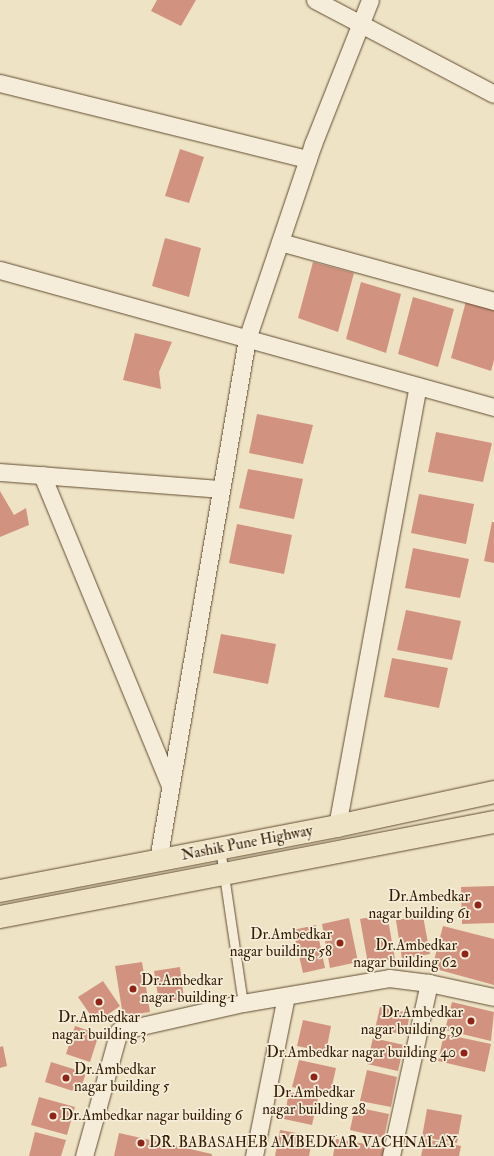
<!DOCTYPE html>
<style>
body{margin:0}
#map{position:relative;width:494px;height:1156px;overflow:hidden;background:#efe3c5;font-family:"IM FELL Double Pica",serif}
div>[style]{position:absolute}
[style*='--x']{left:calc(var(--x)*1px);top:calc(var(--y)*1px);width:calc(var(--w)*1px);rotate:calc(var(--a)*1deg)}
.building>*{inset:0;background:#d19380}
.roads{filter:drop-shadow(0 0 1px #604c31) drop-shadow(0 0 1px #604c31)}
.lane>*{height:9px;margin:-4.5px;padding:0 4.5px;transform-origin:4.5px;border-radius:4.5px;background:#f5edd9}
.street>*{height:17px;margin:-8.5px;padding:0 8.5px;transform-origin:8.5px;border-radius:8.5px;background:#f5edd9}
.highway>*{height:22px;margin:-11px;padding:0 11px;transform-origin:11px;border-radius:11px;background:#efe3c5}
.dots>*{width:11px;height:11px;translate:-50% -50%;box-sizing:border-box;border:2px solid #f5edd9;border-radius:50%}
span{translate:-50% -50%;white-space:nowrap;text-align:center;line-height:1.15;-webkit-text-stroke:3.5px #f5edd9;paint-order:stroke}
.street-label{font-size:15px;color:#311a00}
.poi-label{font-size:15px;color:#311a00}
.right{translate:-100% -50%;text-align:right}
.left{translate:0 -50%;text-align:left}
</style>
<div id="map">
<div class="building">
<div style="clip-path:polygon(157px 0,196px 0,181px 26px,151px 11px)"></div>
<div style="clip-path:polygon(180px 149px,204px 157px,189px 203px,165px 196px)"></div>
<div style="clip-path:polygon(165px 238px,201px 248px,189px 297px,152px 286px)"></div>
<div style="clip-path:polygon(313px 262px,354px 273px,338px 332px,298px 318px)"></div>
<div style="clip-path:polygon(361px 282px,401px 294px,386px 353px,346px 339px)"></div>
<div style="clip-path:polygon(413px 297px,454px 309px,438px 367px,398px 354px)"></div>
<div style="clip-path:polygon(466px 301px,494px 309px,494px 360px,491px 371px,451px 358px)"></div>
<div style="clip-path:polygon(135px 333px,172px 342px,159px 372px,161px 389px,123px 380px)"></div>
<div style="clip-path:polygon(257px 414px,313px 425px,303px 464px,249px 453px)"></div>
<div style="clip-path:polygon(436px 432px,492px 443px,483px 482px,428px 472px)"></div>
<div style="clip-path:polygon(248px 469px,303px 479px,294px 519px,239px 508px)"></div>
<div style="clip-path:polygon(0 491px,14px 515px,26px 508px,29px 525px,0 537px)"></div>
<div style="clip-path:polygon(419px 494px,474px 504px,466px 544px,411px 533px)"></div>
<div style="clip-path:polygon(492px 522px,494px 522px,494px 563px,484px 561px)"></div>
<div style="clip-path:polygon(237px 524px,292px 535px,284px 574px,229px 563px)"></div>
<div style="clip-path:polygon(413px 548px,469px 559px,460px 598px,405px 588px)"></div>
<div style="clip-path:polygon(406px 610px,461px 621px,452px 660px,397px 650px)"></div>
<div style="clip-path:polygon(221px 634px,276px 644px,268px 684px,213px 673px)"></div>
<div style="clip-path:polygon(392px 658px,448px 668px,439px 708px,384px 697px)"></div>
<div style="clip-path:polygon(494px 886px,494px 923px,462px 924px,461px 887px)"></div>
<div style="clip-path:polygon(387px 914px,395px 959px,368px 964px,360px 919px)"></div>
<div style="clip-path:polygon(423px 916px,430px 954px,402px 959px,396px 920px)"></div>
<div style="clip-path:polygon(349px 918px,358px 962px,330px 968px,322px 924px)"></div>
<div style="clip-path:polygon(316px 925px,325px 968px,303px 973px,293px 930px)"></div>
<div style="clip-path:polygon(443px 926px,494px 939px,494px 985px,432px 968px)"></div>
<div style="clip-path:polygon(142px 962px,150px 1012px,123px 1016px,115px 966px)"></div>
<div style="clip-path:polygon(180px 967px,184px 999px,159px 1002px,154px 971px)"></div>
<div style="clip-path:polygon(103px 981px,120px 1006px,96px 1023px,78px 997px)"></div>
<div style="clip-path:polygon(452px 1002px,494px 1012px,491px 1041px,445px 1030px)"></div>
<div style="clip-path:polygon(380px 1007px,410px 1013px,406px 1035px,375px 1029px)"></div>
<div style="clip-path:polygon(303px 1020px,331px 1026px,326px 1052px,297px 1046px)"></div>
<div style="clip-path:polygon(75px 1026px,99px 1034px,90px 1062px,66px 1054px)"></div>
<div style="clip-path:polygon(444px 1034px,491px 1044px,485px 1072px,438px 1061px)"></div>
<div style="clip-path:polygon(373px 1038px,404px 1045px,398px 1071px,367px 1064px)"></div>
<div style="clip-path:polygon(3px 1046px,7px 1066px,0 1068px,0 1047px)"></div>
<div style="clip-path:polygon(299px 1060px,336px 1068px,330px 1095px,292px 1087px)"></div>
<div style="clip-path:polygon(51px 1062px,86px 1073px,79px 1093px,45px 1082px)"></div>
<div style="clip-path:polygon(367px 1070px,397px 1077px,391px 1107px,360px 1101px)"></div>
<div style="clip-path:polygon(289px 1092px,318px 1098px,312px 1125px,284px 1119px)"></div>
<div style="clip-path:polygon(39px 1097px,75px 1107px,67px 1135px,31px 1125px)"></div>
<div style="clip-path:polygon(355px 1107px,389px 1114px,384px 1138px,350px 1130px)"></div>
<div style="clip-path:polygon(427px 1109px,462px 1115px,457px 1143px,422px 1137px)"></div>
<div style="clip-path:polygon(280px 1130px,313px 1136px,309px 1156px,275px 1156px)"></div>
<div style="clip-path:polygon(35px 1132px,66px 1140px,61px 1156px,29px 1156px)"></div>
<div style="clip-path:polygon(119px 1133px,212px 1154px,212px 1156px,114px 1156px)"></div>
<div style="clip-path:polygon(336px 1139px,390px 1148px,389px 1156px,333px 1156px)"></div>
<div style="clip-path:polygon(425px 1139px,461px 1146px,459px 1156px,421px 1156px)"></div>
</div>
<div class="roads">
<div class="lane">
<div style="--x:220;--y:848;--w:157;--a:81.6"></div>
</div>
<div class="street">
<div style="--x:315;--y:0;--w:202;--a:27.7"></div>
<div style="--x:0;--y:83;--w:317;--a:13.9"></div>
<div style="--x:280;--y:242;--w:222;--a:15.4"></div>
<div style="--x:0;--y:270;--w:513;--a:15.5"></div>
<div style="--x:0;--y:472;--w:221;--a:4.4"></div>
<div style="--x:42;--y:475;--w:336;--a:67.6"></div>
<div style="--x:337;--y:826;--w:447;--a:-79.6"></div>
<div style="--x:158;--y:860;--w:529;--a:-80.31"></div>
<div style="--x:247;--y:339;--w:206;--a:-71.3"></div>
<div style="--x:313;--y:144;--w:155;--a:-68.4"></div>
<div style="--x:429;--y:983;--w:66;--a:12.2"></div>
<div style="--x:84;--y:1156;--w:130;--a:-74.4"></div>
<div style="--x:119;--y:1031;--w:127;--a:-12.7"></div>
<div style="--x:243;--y:1003;--w:148;--a:-9.7"></div>
<div style="--x:389;--y:978;--w:40;--a:7.1"></div>
<div style="--x:429;--y:983;--w:177;--a:102.4"></div>
<div style="--x:254;--y:1156;--w:163;--a:-78.7"></div>
</div>
<div class="highway">
<div style="--x:0;--y:891;--w:343;--a:-10.9"></div>
<div style="--x:337;--y:826;--w:161;--a:-12.2"></div>
<div style="--x:0;--y:917;--w:503;--a:-10.89"></div>
</div>
</div>
<div class="dots">
<div style="left:478px;top:905px;background:#8f2418"></div>
<div style="left:340px;top:943px;background:#8f2418"></div>
<div style="left:465px;top:954px;background:#8f2418"></div>
<div style="left:133px;top:989px;background:#8f2418"></div>
<div style="left:99px;top:1002px;background:#8f2418"></div>
<div style="left:471px;top:1021px;background:#8f2418"></div>
<div style="left:464px;top:1053px;background:#8f2418"></div>
<div style="left:314px;top:1077px;background:#8f2418"></div>
<div style="left:66px;top:1078px;background:#8f2418"></div>
<div style="left:53px;top:1116px;background:#8f2418"></div>
<div style="left:141px;top:1143px;background:#8f2418"></div>
</div>
<div class="street-label">
<span style="left:247px;top:843px;rotate:-11deg">Nashik Pune Highway</span>
</div>
<div class="poi-label">
<span class="right" style="left:470px;top:905px">Dr.Ambedkar<br>nagar building 61</span>
<span class="right" style="left:332px;top:943px">Dr.Ambedkar<br>nagar building 58</span>
<span class="right" style="left:457px;top:954px">Dr.Ambedkar<br>nagar building 62</span>
<span class="left" style="left:141px;top:989px">Dr.Ambedkar<br>nagar building 1</span>
<span class="right" style="left:463px;top:1021px">Dr.Ambedkar<br>nagar building 39</span>
<span style="left:99px;top:1026px">Dr.Ambedkar<br>nagar building 3</span>
<span class="right" style="left:456px;top:1053px">Dr.Ambedkar nagar building 40</span>
<span class="left" style="left:74px;top:1078px">Dr.Ambedkar<br>nagar building 5</span>
<span style="left:314px;top:1101px">Dr.Ambedkar<br>nagar building 28</span>
<span class="left" style="left:61px;top:1116px">Dr.Ambedkar nagar building 6</span>
<span class="left" style="left:149px;top:1143px">DR. BABASAHEB AMBEDKAR VACHNALAY</span>
</div>
</div>
